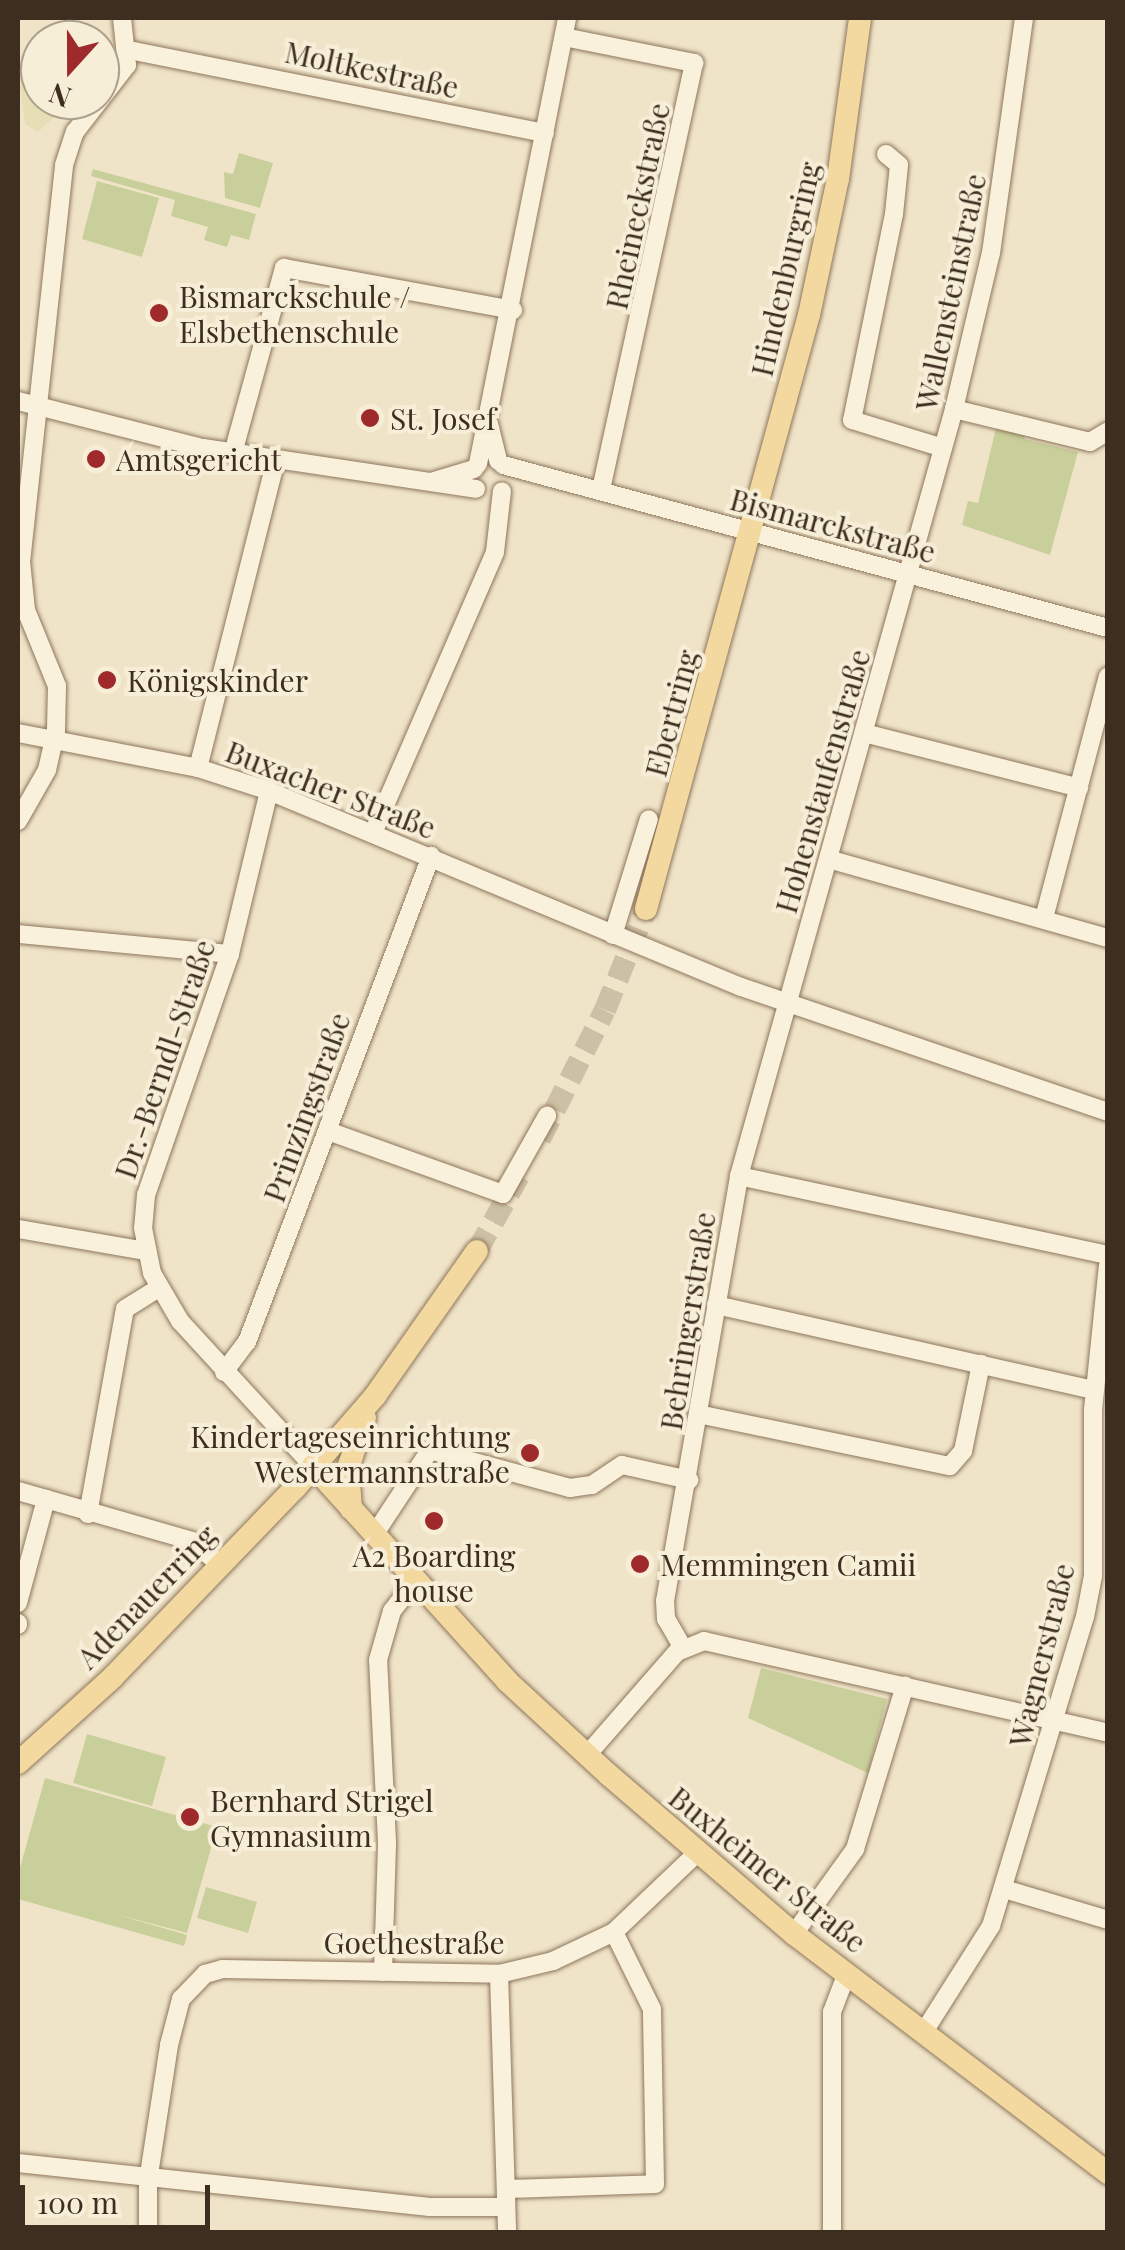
<!DOCTYPE html>
<meta charset="utf-8">
<style>
body{margin:0}
#map{position:relative;width:1125px;height:2250px;overflow:hidden;background:#f0e4c8;font-family:"Playfair Display",serif}
div>[style]{position:absolute}
[style*='--x']{left:calc(var(--x)*1px);top:calc(var(--y)*1px);width:calc(var(--w)*1px);rotate:calc(var(--a)*1deg)}
.farmland>*{inset:0;background:#e6deb5}
.green>*{inset:0;background:#c9cf9b}
.major-tunnel>*{height:22px;margin-top:-11px;transform-origin:0;background:repeating-linear-gradient(90deg,#ccc0a6 0 22px,transparent 0 33px)}
.roads{filter:drop-shadow(0 0 2px #8d765c) drop-shadow(0 0 2px #8d765c)}
.minor>*{height:18px;margin:-9px;padding:0 9px;transform-origin:9px;border-radius:9px;background:#faf1dc}
.major>*{height:22px;margin:-11px;padding:0 11px;transform-origin:11px;border-radius:11px;background:#f3d9a0}
.dots>*{width:28px;height:28px;translate:-50% -50%;box-sizing:border-box;border:5px solid #f7eed8;border-radius:50%}
span{translate:-50% -50%;white-space:nowrap;text-align:center;line-height:1.15;-webkit-text-stroke:8px #f7eed8;paint-order:stroke}
.street-label{font-size:30px;color:#3d2e20}
.poi-label{font-size:30px;color:#3d2e20}
.left{translate:0 -50%;text-align:left}
.right{translate:-100% -50%;text-align:right}
.frame{position:absolute;inset:0;border:20px solid #3d2e20;pointer-events:none}
.north{position:absolute;left:20px;top:20px;width:100px;height:100px;box-sizing:border-box;background:#f7eed8;border:2px solid #ada18e;border-radius:50%;rotate:201deg;font-size:28px;font-weight:700;line-height:40px;text-align:center;color:#3d2e20}
.north::after{content:'';display:block;margin:auto;width:35px;height:45px;background:#9e2a2b;clip-path:polygon(50% 0,100% 100%,50% 72%,0 100%)}
.scale{position:absolute;left:20px;top:2185px;width:190px;height:45px;box-sizing:border-box;border:5px solid #3d2e20;border-top:0;padding-left:12px;font-size:30px;line-height:35px;white-space:nowrap;color:#3d2e20;-webkit-text-stroke:8px #f7eed8;paint-order:stroke}
</style>
<div id="map">
<div class="farmland">
<div style="clip-path:polygon(40px 50px,40px 100px,73px 100px,38px 132px,25px 124px,18px 71px)"></div>
</div>
<div class="green">
<div style="clip-path:polygon(239px 153px,273px 163px,260px 208px,225px 198px,224px 172px,233px 174px)"></div>
<div style="clip-path:polygon(93px 169px,256px 214px,249px 240px,231px 235px,227px 247px,204px 240px,208px 227px,171px 216px,175px 200px,91px 176px)"></div>
<div style="clip-path:polygon(97px 181px,159px 198px,142px 257px,82px 239px)"></div>
<div style="clip-path:polygon(998px 420px,1027px 427px,1024px 439px,1078px 452px,1050px 555px,962px 525px,968px 501px,978px 503px)"></div>
<div style="clip-path:polygon(761px 1668px,887px 1699px,868px 1773px,748px 1718px)"></div>
<div style="clip-path:polygon(87px 1734px,166px 1757px,152px 1806px,73px 1783px)"></div>
<div style="clip-path:polygon(45px 1778px,217px 1827px,187px 1933px,115px 1914px,187px 1935px,184px 1946px,18px 1899px,18px 1875px)"></div>
<div style="clip-path:polygon(206px 1887px,257px 1902px,248px 1933px,197px 1918px)"></div>
</div>
<div class="major-tunnel">
<div style="--x:540;--y:1139;--w:144;--a:-63.3"></div>
<div style="--x:605;--y:1010;--w:109;--a:-67.9"></div>
<div style="--x:477;--y:1251;--w:86;--a:-60.8"></div>
</div>
<div class="roads">
<div class="minor">
<div style="--x:564;--y:37;--w:133;--a:11.3"></div>
<div style="--x:694;--y:63;--w:438;--a:102.3"></div>
<div style="--x:129;--y:50;--w:424;--a:11.3"></div>
<div style="--x:886;--y:154;--w:17;--a:40"></div>
<div style="--x:899;--y:165;--w:49;--a:95.8"></div>
<div style="--x:894;--y:214;--w:210;--a:101.5"></div>
<div style="--x:852;--y:420;--w:95;--a:17.1"></div>
<div style="--x:18;--y:401;--w:191;--a:14.3"></div>
<div style="--x:203;--y:448;--w:276;--a:8.5"></div>
<div style="--x:954;--y:409;--w:140;--a:13.6"></div>
<div style="--x:1090;--y:442;--w:21;--a:-31"></div>
<div style="--x:489;--y:424;--w:38;--a:76"></div>
<div style="--x:233;--y:453;--w:192;--a:-74.6"></div>
<div style="--x:284;--y:268;--w:233;--a:10.4"></div>
<div style="--x:478;--y:464;--w:455;--a:-78.7"></div>
<div style="--x:503;--y:465;--w:627;--a:15.08"></div>
<div style="--x:434;--y:481;--w:42;--a:-16.7"></div>
<div style="--x:18;--y:733;--w:183;--a:11"></div>
<div style="--x:198;--y:768;--w:75;--a:17.9"></div>
<div style="--x:269;--y:791;--w:511;--a:22.55"></div>
<div style="--x:741;--y:987;--w:388;--a:18.8"></div>
<div style="--x:864;--y:733;--w:222;--a:14.3"></div>
<div style="--x:198;--y:768;--w:318;--a:-75.8"></div>
<div style="--x:269;--y:791;--w:168;--a:103.5"></div>
<div style="--x:230;--y:954;--w:255;--a:109.2"></div>
<div style="--x:146;--y:1195;--w:33;--a:95"></div>
<div style="--x:143;--y:1228;--w:46;--a:78.7"></div>
<div style="--x:152;--y:1273;--w:56;--a:59.7"></div>
<div style="--x:180;--y:1321;--w:197;--a:47.5"></div>
<div style="--x:18;--y:821;--w:59;--a:-60.4"></div>
<div style="--x:47;--y:770;--w:41;--a:-77.3"></div>
<div style="--x:56;--y:730;--w:44;--a:-88.7"></div>
<div style="--x:57;--y:686;--w:82;--a:-112.2"></div>
<div style="--x:26;--y:610;--w:48;--a:-95.9"></div>
<div style="--x:21;--y:562;--w:399;--a:-83.8"></div>
<div style="--x:64;--y:165;--w:35;--a:-72"></div>
<div style="--x:75;--y:132;--w:85;--a:-52.2"></div>
<div style="--x:127;--y:65;--w:47;--a:-96.1"></div>
<div style="--x:373;--y:833;--w:306;--a:-66.5"></div>
<div style="--x:495;--y:552;--w:61;--a:-83.5"></div>
<div style="--x:832;--y:860;--w:287;--a:15.8"></div>
<div style="--x:1044;--y:918;--w:250;--a:-75.2"></div>
<div style="--x:18;--y:934;--w:213;--a:5.4"></div>
<div style="--x:613;--y:935;--w:121;--a:-72.8"></div>
<div style="--x:328;--y:1131;--w:186;--a:19.8"></div>
<div style="--x:503;--y:1194;--w:90;--a:-60.6"></div>
<div style="--x:739;--y:1176;--w:377;--a:12.1"></div>
<div style="--x:18;--y:1229;--w:130;--a:9.8"></div>
<div style="--x:716;--y:1305;--w:387;--a:12.7"></div>
<div style="--x:224;--y:1372;--w:38;--a:-53"></div>
<div style="--x:247;--y:1342;--w:520;--a:-69.26"></div>
<div style="--x:698;--y:1414;--w:257;--a:11.7"></div>
<div style="--x:950;--y:1466;--w:20;--a:-49"></div>
<div style="--x:963;--y:1451;--w:89;--a:-78.3"></div>
<div style="--x:18;--y:1491;--w:181;--a:16"></div>
<div style="--x:192;--y:1541;--w:35;--a:40"></div>
<div style="--x:88;--y:1514;--w:208;--a:-79.8"></div>
<div style="--x:125;--y:1309;--w:39;--a:-32"></div>
<div style="--x:374;--y:1535;--w:102;--a:-56.6"></div>
<div style="--x:430;--y:1450;--w:145;--a:15.2"></div>
<div style="--x:570;--y:1488;--w:22;--a:-8"></div>
<div style="--x:592;--y:1485;--w:36;--a:-34"></div>
<div style="--x:622;--y:1465;--w:69;--a:12.6"></div>
<div style="--x:18;--y:1603;--w:108;--a:-74.9"></div>
<div style="--x:18;--y:1623;--w:2;--a:90"></div>
<div style="--x:683;--y:1648;--w:34;--a:-120"></div>
<div style="--x:666;--y:1619;--w:18;--a:-93"></div>
<div style="--x:665;--y:1601;--w:431;--a:-80.1"></div>
<div style="--x:739;--y:1176;--w:797;--a:-74.34"></div>
<div style="--x:954;--y:409;--w:160;--a:-76.7"></div>
<div style="--x:991;--y:253;--w:237;--a:-82"></div>
<div style="--x:587;--y:1755;--w:137;--a:-48.9"></div>
<div style="--x:677;--y:1652;--w:29;--a:-22"></div>
<div style="--x:704;--y:1641;--w:414;--a:12.8"></div>
<div style="--x:1004;--y:1889;--w:109;--a:16.6"></div>
<div style="--x:794;--y:1934;--w:105;--a:-54.3"></div>
<div style="--x:855;--y:1849;--w:171;--a:-73"></div>
<div style="--x:383;--y:1972;--w:130;--a:-88.2"></div>
<div style="--x:387;--y:1842;--w:182;--a:-92.8"></div>
<div style="--x:378;--y:1660;--w:51;--a:-74.1"></div>
<div style="--x:392;--y:1611;--w:36;--a:-52"></div>
<div style="--x:499;--y:1974;--w:258;--a:88.2"></div>
<div style="--x:925;--y:2030;--w:123;--a:-57.6"></div>
<div style="--x:991;--y:1926;--w:323;--a:-73.1"></div>
<div style="--x:1085;--y:1617;--w:42;--a:-79"></div>
<div style="--x:1093;--y:1576;--w:166;--a:-90"></div>
<div style="--x:1093;--y:1410;--w:145;--a:-84.1"></div>
<div style="--x:18;--y:2163;--w:414;--a:6.1"></div>
<div style="--x:430;--y:2207;--w:76;--a:0"></div>
<div style="--x:508;--y:2189;--w:147;--a:-1.9"></div>
<div style="--x:655;--y:2184;--w:175;--a:-91"></div>
<div style="--x:652;--y:2009;--w:86;--a:-116.3"></div>
<div style="--x:148;--y:2232;--w:51;--a:-90"></div>
<div style="--x:148;--y:2181;--w:138;--a:-81.2"></div>
<div style="--x:169;--y:2045;--w:48;--a:-75.4"></div>
<div style="--x:181;--y:1999;--w:35;--a:-46"></div>
<div style="--x:205;--y:1974;--w:18;--a:-16"></div>
<div style="--x:222;--y:1969;--w:277;--a:1"></div>
<div style="--x:499;--y:1974;--w:56;--a:-13.5"></div>
<div style="--x:553;--y:1961;--w:68;--a:-25.4"></div>
<div style="--x:614;--y:1932;--w:115;--a:-43.6"></div>
<div style="--x:832;--y:2232;--w:220;--a:-90"></div>
<div style="--x:832;--y:2012;--w:42;--a:-69"></div>
</div>
<div class="major">
<div style="--x:646;--y:909;--w:616;--a:-74.66"></div>
<div style="--x:809;--y:315;--w:139;--a:-78"></div>
<div style="--x:838;--y:179;--w:162;--a:-82.2"></div>
<div style="--x:313;--y:1466;--w:290;--a:47.9"></div>
<div style="--x:507;--y:1681;--w:139;--a:42.7"></div>
<div style="--x:609;--y:1775;--w:244;--a:40.7"></div>
<div style="--x:794;--y:1934;--w:395;--a:37.3"></div>
<div style="--x:351;--y:1509;--w:41;--a:-94.2"></div>
<div style="--x:348;--y:1468;--w:53;--a:-71.2"></div>
<div style="--x:18;--y:1763;--w:127;--a:-42.1"></div>
<div style="--x:112;--y:1678;--w:265;--a:-46.1"></div>
<div style="--x:296;--y:1487;--w:121;--a:-49"></div>
<div style="--x:375;--y:1396;--w:177;--a:-54.9"></div>
</div>
</div>
<div class="dots">
<div style="left:159px;top:313px;background:#9e2a2b"></div>
<div style="left:370px;top:418px;background:#9e2a2b"></div>
<div style="left:96px;top:459px;background:#9e2a2b"></div>
<div style="left:107px;top:680px;background:#9e2a2b"></div>
<div style="left:530px;top:1453px;background:#9e2a2b"></div>
<div style="left:434px;top:1521px;background:#9e2a2b"></div>
<div style="left:640px;top:1564px;background:#9e2a2b"></div>
<div style="left:190px;top:1817px;background:#9e2a2b"></div>
</div>
<div class="street-label">
<span style="left:372px;top:69px;rotate:12deg">Moltkestraße</span>
<span style="left:637px;top:206px;rotate:-78deg">Rheineckstraße</span>
<span style="left:785px;top:269px;rotate:-77deg">Hindenburgring</span>
<span style="left:950px;top:292px;rotate:-78deg">Wallensteinstraße</span>
<span style="left:833px;top:525px;rotate:15deg">Bismarckstraße</span>
<span style="left:671px;top:713px;rotate:-75deg">Ebertring</span>
<span style="left:822px;top:781px;rotate:-74deg">Hohenstaufenstraße</span>
<span style="left:331px;top:789px;rotate:21deg">Buxacher Straße</span>
<span style="left:164px;top:1059px;rotate:-71deg">Dr.-Berndl-Straße</span>
<span style="left:306px;top:1107px;rotate:-70deg">Prinzingstraße</span>
<span style="left:687px;top:1321px;rotate:-81deg">Behringerstraße</span>
<span style="left:146px;top:1596px;rotate:-46deg">Adenauerring</span>
<span style="left:1041px;top:1655px;rotate:-76deg">Wagnerstraße</span>
<span style="left:768px;top:1869px;rotate:39deg">Buxheimer Straße</span>
<span style="left:414px;top:1942px">Goethestraße</span>
</div>
<div class="poi-label">
<span class="left" style="left:179px;top:313px">Bismarckschule /<br>Elsbethenschule</span>
<span class="left" style="left:390px;top:418px">St. Josef</span>
<span class="left" style="left:116px;top:459px">Amtsgericht</span>
<span class="left" style="left:127px;top:680px">Königskinder</span>
<span class="right" style="left:510px;top:1453px">Kindertageseinrichtung<br>Westermannstraße</span>
<span style="left:434px;top:1572px">A2 Boarding<br>house</span>
<span class="left" style="left:660px;top:1564px">Memmingen Camii</span>
<span class="left" style="left:210px;top:1817px">Bernhard Strigel<br>Gymnasium</span>
</div>
<div class="frame"></div>
<div class="north">N</div>
<div class="scale">100 m</div>
</div>
